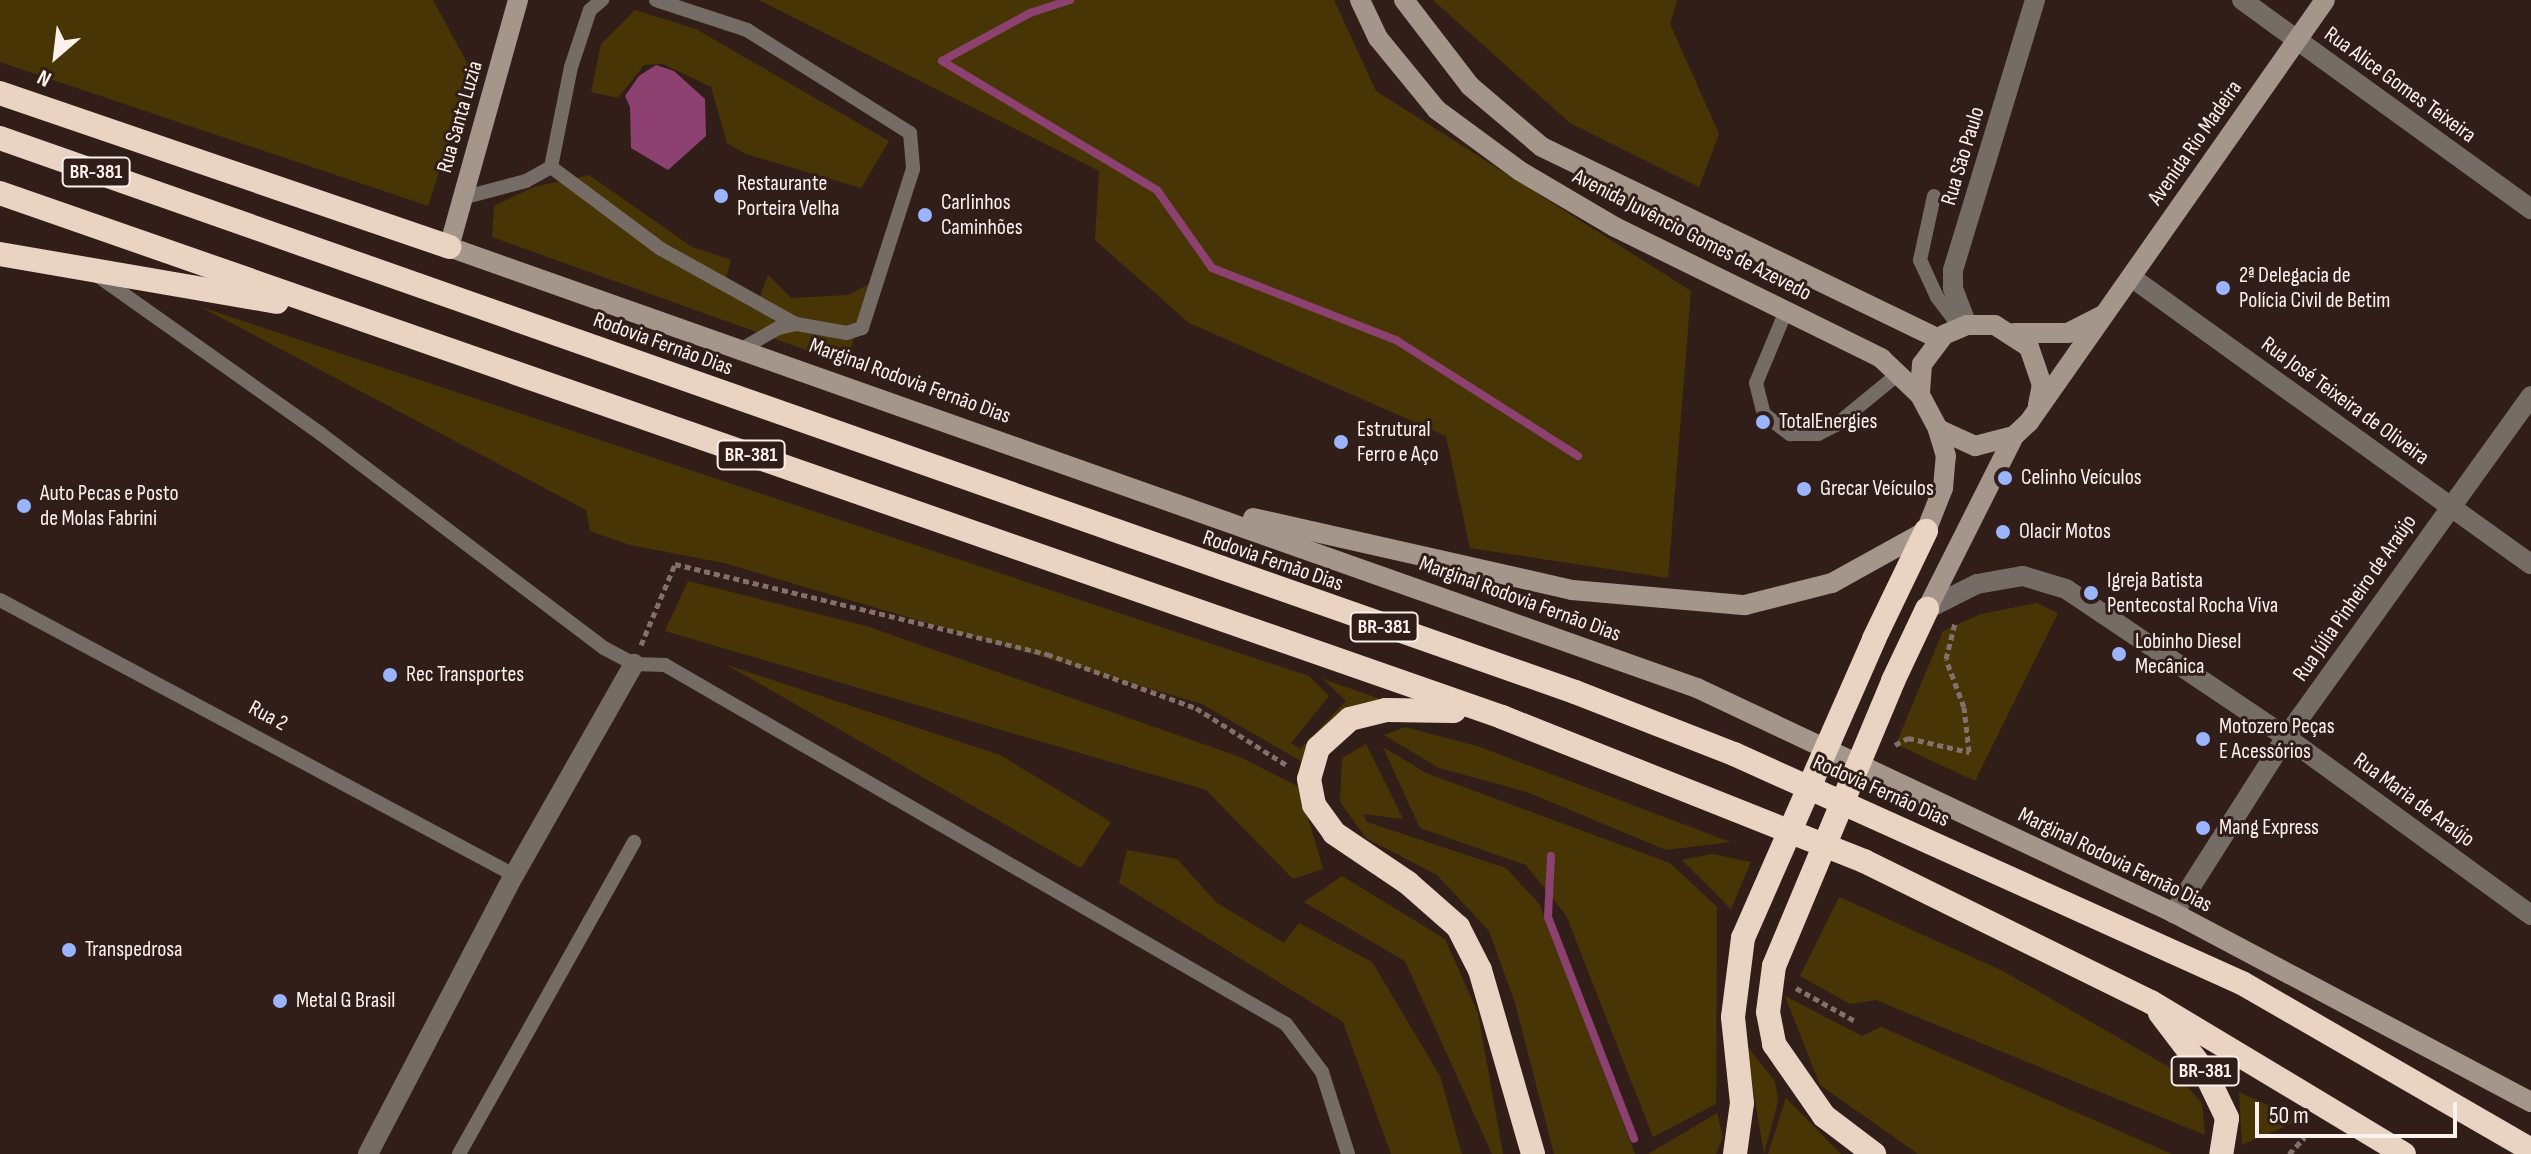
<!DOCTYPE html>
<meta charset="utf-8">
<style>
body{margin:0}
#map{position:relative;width:2531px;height:1154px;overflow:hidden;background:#321e19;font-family:"Sofia Sans Condensed",sans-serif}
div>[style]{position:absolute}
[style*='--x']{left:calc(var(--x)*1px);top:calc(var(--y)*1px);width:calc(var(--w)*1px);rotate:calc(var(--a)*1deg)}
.green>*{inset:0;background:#483506}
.water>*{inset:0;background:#8d4170}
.stream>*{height:8px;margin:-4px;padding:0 4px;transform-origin:4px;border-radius:4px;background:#8d4170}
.path>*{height:5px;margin-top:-2.5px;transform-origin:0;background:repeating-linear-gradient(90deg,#81716c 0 6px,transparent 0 10px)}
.service>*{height:14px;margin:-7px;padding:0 7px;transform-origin:7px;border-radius:7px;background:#756c66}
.minor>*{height:20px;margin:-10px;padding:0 10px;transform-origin:10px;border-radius:10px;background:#756c66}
.tertiary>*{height:20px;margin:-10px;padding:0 10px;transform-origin:10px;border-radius:10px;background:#756c66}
.secondary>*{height:20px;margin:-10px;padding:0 10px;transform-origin:10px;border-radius:10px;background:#a4968b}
.motorway>*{height:24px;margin:-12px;padding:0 12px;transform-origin:12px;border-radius:12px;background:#e9d3c2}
.motorway-bridge>*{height:24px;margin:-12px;padding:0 12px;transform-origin:12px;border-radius:12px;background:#e9d3c2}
.dots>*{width:22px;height:22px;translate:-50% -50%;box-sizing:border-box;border:4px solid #321e19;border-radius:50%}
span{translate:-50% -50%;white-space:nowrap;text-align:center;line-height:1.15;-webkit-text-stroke:6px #321e19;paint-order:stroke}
.shield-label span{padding:2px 6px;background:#321e19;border:2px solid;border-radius:6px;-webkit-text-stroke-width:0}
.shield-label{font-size:20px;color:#fdf1ee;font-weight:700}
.street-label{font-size:22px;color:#fdf1ee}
.poi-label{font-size:22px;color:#fdf1ee}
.left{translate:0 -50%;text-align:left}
.north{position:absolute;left:16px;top:16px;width:80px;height:80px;-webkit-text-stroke:6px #321e19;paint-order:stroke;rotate:208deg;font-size:22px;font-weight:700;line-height:32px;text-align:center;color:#fdf1ee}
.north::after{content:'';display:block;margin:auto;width:28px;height:36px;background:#fdf1ee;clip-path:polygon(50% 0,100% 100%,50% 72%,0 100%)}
.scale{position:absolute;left:2255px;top:1102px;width:202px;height:36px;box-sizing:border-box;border:4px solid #fdf1ee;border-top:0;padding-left:10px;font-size:24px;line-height:28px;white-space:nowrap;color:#fdf1ee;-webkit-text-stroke:6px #321e19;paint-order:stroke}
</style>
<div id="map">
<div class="green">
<div style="clip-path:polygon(0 0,433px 0,472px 72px,428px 206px,0 62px)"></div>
<div style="clip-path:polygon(759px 0,1334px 0,1376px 91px,1691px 291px,1668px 578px,1470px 548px,1446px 436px,1189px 323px,1095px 240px,1099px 171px)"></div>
<div style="clip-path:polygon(1433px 0,1677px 0,1670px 24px,1719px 134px,1699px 187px,1570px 123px)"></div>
<div style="clip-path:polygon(635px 10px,696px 29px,889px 141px,861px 188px,746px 154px,727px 143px,711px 87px,663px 64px,644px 65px,618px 98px,591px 92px,601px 44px)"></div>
<div style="clip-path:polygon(589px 175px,692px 247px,731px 260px,724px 285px,760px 296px,768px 275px,791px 298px,848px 295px,875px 281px,845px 364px,492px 237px,494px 206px,534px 187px)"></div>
<div style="clip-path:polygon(201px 307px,1309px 676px,1329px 696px,1291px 743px,1300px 749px,1346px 701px,1323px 679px,1380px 699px,1330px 728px,1301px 761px,1202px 704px,724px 563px,630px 545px,590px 531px,586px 510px)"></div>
<div style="clip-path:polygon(688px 581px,866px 626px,1240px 757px,1299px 787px,1323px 869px,1293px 879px,1206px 790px,665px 631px)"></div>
<div style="clip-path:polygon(2037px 603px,2058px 613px,1975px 781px,1896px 744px,1943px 631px,1981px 614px)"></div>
<div style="clip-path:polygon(727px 665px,1000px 755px,1111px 822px,1081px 868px)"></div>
<div style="clip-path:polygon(1405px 727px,1480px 747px,1730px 842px,1666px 850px,1527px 792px,1439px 768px,1384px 735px)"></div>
<div style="clip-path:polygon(1366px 744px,1403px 819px,1363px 814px,1367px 822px,1506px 868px,1540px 905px,1635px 1154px,1554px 1154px,1515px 1003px,1489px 931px,1437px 875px,1366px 838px,1340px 802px,1342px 758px)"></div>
<div style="clip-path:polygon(1383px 747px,1426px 773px,1670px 863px,1717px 907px,1716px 1104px,1653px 1137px,1566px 915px,1526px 865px,1420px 828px)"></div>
<div style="clip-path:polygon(1127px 850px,1177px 859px,1217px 903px,1284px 943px,1299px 923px,1372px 962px,1440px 1076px,1462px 1154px,1391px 1154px,1343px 1022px,1119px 883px)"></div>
<div style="clip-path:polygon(1712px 854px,1751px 862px,1731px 909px,1682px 860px)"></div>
<div style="clip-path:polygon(1342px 876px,1445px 939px,1478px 1013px,1503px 1154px,1492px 1154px,1405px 961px,1304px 902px)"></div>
<div style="clip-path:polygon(1839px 897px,2003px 971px,2169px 1067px,2202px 1103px,2205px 1135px,1876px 1000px,1850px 1004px,1800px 976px)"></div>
<div style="clip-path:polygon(1785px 996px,1862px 1036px,1881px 1027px,2172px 1154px,1918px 1154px,1820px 1085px)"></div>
<div style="clip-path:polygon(1746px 1045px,1775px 1081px,1778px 1101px,1764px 1154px)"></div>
<div style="clip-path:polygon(2239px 1092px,2300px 1120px,2242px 1145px)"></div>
<div style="clip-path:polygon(1786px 1098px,1841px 1154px,1768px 1154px)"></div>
<div style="clip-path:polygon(1717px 1113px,1723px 1137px,1716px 1154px,1648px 1154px)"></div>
</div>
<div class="water">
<div style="clip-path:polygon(656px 65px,674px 71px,705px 99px,706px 136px,668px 170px,631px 148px,630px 107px,625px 96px,639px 76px)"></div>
</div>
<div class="stream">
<div style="--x:1070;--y:0;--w:42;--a:162"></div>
<div style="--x:1030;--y:13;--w:100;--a:151.4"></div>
<div style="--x:942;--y:61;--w:251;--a:31"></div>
<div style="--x:1157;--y:190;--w:95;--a:54.8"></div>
<div style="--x:1212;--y:268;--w:198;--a:21.4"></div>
<div style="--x:1396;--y:340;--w:216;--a:32.5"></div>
<div style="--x:1551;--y:856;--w:61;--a:92.8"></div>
<div style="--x:1548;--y:917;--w:238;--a:68.8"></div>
</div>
<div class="path">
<div style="--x:641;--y:645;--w:88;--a:-67.2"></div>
<div style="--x:675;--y:564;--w:383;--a:13.6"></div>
<div style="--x:1047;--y:654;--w:158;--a:19.9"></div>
<div style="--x:1196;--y:708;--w:109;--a:32.2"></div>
<div style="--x:1895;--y:745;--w:15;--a:-28"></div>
<div style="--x:1908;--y:738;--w:63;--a:12.9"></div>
<div style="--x:1969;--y:752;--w:45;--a:-96.3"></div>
<div style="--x:1964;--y:707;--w:51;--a:-110.6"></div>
<div style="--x:1946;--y:659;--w:38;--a:-76"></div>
<div style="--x:1796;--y:988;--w:68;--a:29.2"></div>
<div style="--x:2289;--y:1154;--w:23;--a:-47"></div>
</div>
<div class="service">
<div style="--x:656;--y:0;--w:96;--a:18.2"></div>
<div style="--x:747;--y:30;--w:193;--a:32.3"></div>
<div style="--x:910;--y:133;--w:36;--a:85"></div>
<div style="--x:913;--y:169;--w:167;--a:107.8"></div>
<div style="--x:862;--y:328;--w:16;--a:162"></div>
<div style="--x:847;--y:333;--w:52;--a:-170"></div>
<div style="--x:796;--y:324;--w:18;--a:167"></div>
<div style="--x:778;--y:328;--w:39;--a:150"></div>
<div style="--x:551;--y:167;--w:137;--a:36.7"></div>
<div style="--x:661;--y:249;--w:154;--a:29.1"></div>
<div style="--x:1934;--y:196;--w:66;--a:102.3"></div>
<div style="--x:1920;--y:260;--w:41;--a:65.3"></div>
<div style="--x:1937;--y:297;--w:38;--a:53"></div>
<div style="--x:462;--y:198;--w:66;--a:-14.9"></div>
<div style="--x:526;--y:181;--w:29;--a:-29"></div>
<div style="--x:551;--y:167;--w:102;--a:-78.7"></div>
<div style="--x:571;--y:67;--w:60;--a:-71.6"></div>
<div style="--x:590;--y:10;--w:16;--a:-40"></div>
<div style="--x:98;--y:276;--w:273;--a:35.3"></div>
<div style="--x:321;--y:434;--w:355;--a:37.1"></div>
<div style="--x:604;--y:648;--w:34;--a:28"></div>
<div style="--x:634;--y:664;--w:31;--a:2"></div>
<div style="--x:665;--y:665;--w:717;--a:30.03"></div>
<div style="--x:1286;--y:1024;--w:60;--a:53.1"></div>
<div style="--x:1322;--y:1072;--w:86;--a:72.4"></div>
<div style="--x:1786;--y:311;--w:78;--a:112.6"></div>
<div style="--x:1756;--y:383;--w:32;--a:76"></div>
<div style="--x:1764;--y:414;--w:33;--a:38"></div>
<div style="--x:1790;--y:434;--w:28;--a:0"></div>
<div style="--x:1818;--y:434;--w:20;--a:-27"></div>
<div style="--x:1836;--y:425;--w:80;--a:-39.4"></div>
<div style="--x:0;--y:600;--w:583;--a:28.15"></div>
<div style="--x:459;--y:1154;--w:358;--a:-60.7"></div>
</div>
<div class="minor">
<div style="--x:2242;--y:0;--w:357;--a:35.9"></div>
<div style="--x:2131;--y:277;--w:492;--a:35.7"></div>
<div style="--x:1967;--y:325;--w:40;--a:-111"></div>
<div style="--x:1953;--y:288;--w:18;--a:-90"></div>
<div style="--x:1953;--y:270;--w:282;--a:-73.1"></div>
<div style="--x:2531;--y:396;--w:420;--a:125.7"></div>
<div style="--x:2286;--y:737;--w:303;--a:36"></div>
<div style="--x:368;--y:1154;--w:315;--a:-62.4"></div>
<div style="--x:514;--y:875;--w:243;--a:-60.4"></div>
</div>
<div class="tertiary">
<div style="--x:1927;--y:609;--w:56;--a:-26.6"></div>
<div style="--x:1977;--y:584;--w:47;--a:-9.9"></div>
<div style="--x:2023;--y:576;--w:45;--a:16.8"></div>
<div style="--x:2066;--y:589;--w:265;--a:33.9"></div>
<div style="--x:2286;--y:737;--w:209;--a:122.5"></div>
</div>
<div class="secondary">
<div style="--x:518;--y:0;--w:256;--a:105.6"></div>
<div style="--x:449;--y:247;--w:1324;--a:19.46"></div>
<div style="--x:1697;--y:688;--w:527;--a:25.25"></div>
<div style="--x:2174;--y:913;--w:404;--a:27.9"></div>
<div style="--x:1360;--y:0;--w:42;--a:64.7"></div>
<div style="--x:1378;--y:38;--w:93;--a:50.7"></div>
<div style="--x:1437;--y:110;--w:103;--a:36.3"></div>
<div style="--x:1520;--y:171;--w:110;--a:30.5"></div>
<div style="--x:1615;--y:227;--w:297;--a:26.2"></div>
<div style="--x:1881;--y:358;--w:54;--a:43.5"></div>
<div style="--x:1404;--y:0;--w:108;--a:52.5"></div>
<div style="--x:1470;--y:86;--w:94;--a:40.3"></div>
<div style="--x:1542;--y:147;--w:441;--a:25.8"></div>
<div style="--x:2014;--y:333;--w:54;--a:0"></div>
<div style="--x:2068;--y:333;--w:38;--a:-27"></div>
<div style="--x:2038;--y:405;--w:20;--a:-79"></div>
<div style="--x:2042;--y:385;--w:40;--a:-108.9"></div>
<div style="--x:2029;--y:347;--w:40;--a:-147.1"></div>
<div style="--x:1995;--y:325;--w:28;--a:180"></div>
<div style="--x:1967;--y:325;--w:25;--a:157"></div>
<div style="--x:1944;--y:335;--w:36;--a:127"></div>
<div style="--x:1922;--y:364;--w:31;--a:94"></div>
<div style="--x:1920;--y:395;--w:38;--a:62"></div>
<div style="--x:1938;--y:429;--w:41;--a:24.7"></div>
<div style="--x:1975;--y:446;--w:40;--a:-14.4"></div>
<div style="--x:2014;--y:436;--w:21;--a:-43"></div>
<div style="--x:2029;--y:422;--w:515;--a:-54.95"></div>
<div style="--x:1253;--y:518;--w:327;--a:12.7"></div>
<div style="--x:1572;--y:590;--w:174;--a:5"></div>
<div style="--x:1745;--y:605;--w:90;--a:-14.2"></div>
<div style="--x:1832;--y:583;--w:107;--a:-29"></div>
<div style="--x:1926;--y:531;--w:46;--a:-68.4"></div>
<div style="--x:1943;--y:488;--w:32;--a:-85"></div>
<div style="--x:1946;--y:456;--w:28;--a:-107"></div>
<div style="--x:1927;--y:609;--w:194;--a:-63.3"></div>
</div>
<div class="motorway">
<div style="--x:0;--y:93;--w:475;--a:18.9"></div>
<div style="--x:0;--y:138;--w:1670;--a:19.38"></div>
<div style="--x:1575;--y:692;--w:171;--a:21.3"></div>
<div style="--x:1734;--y:754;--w:557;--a:24.27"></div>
<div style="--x:2242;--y:983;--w:334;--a:30"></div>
<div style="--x:0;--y:193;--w:1591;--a:19.23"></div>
<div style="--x:1502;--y:717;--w:390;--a:21.7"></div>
<div style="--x:1864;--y:861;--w:320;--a:26.2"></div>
<div style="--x:2151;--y:1002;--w:295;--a:31"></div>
<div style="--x:0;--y:254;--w:281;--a:9.8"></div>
<div style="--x:1874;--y:639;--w:120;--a:-64.3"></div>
<div style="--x:1893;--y:681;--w:80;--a:-64.7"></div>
<div style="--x:1454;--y:711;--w:68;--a:-179.2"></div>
<div style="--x:1386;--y:710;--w:37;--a:166"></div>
<div style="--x:1350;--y:719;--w:43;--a:137.8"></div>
<div style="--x:1318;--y:748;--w:32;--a:106"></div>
<div style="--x:1309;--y:779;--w:26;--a:79"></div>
<div style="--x:1314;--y:805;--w:34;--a:54"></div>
<div style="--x:1334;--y:833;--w:89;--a:34"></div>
<div style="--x:1408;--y:883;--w:67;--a:41.3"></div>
<div style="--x:1458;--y:927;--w:48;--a:62.9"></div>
<div style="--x:1480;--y:970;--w:191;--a:73.9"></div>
<div style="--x:1774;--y:966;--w:46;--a:97.4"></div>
<div style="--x:1768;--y:1012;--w:33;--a:79"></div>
<div style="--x:1774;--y:1044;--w:88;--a:55.2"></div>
<div style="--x:1824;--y:1116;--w:63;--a:37.2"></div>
<div style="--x:2160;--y:1013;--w:74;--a:52.7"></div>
<div style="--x:2205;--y:1072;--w:51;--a:64.4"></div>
<div style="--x:2227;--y:1118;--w:36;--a:99"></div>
<div style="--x:1735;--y:1154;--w:51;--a:-82.2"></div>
<div style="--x:1742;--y:1103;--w:86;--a:-96"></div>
<div style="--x:1733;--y:1017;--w:80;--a:-82.8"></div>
</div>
<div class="motorway-bridge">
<div style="--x:1743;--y:938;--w:326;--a:-66.3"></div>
<div style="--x:1774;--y:966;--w:309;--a:-67.3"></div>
</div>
<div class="dots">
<div style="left:721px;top:196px;background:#9ab5fd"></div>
<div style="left:925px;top:215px;background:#9ab5fd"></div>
<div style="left:2223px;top:288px;background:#9ab5fd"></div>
<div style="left:1763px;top:422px;background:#9ab5fd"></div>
<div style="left:1341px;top:442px;background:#9ab5fd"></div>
<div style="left:2005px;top:478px;background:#9ab5fd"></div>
<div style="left:1804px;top:489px;background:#9ab5fd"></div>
<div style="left:24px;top:506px;background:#9ab5fd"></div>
<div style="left:2003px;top:532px;background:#9ab5fd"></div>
<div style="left:2091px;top:593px;background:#9ab5fd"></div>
<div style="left:2119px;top:654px;background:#9ab5fd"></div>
<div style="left:390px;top:675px;background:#9ab5fd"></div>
<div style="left:2203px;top:739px;background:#9ab5fd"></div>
<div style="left:2203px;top:828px;background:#9ab5fd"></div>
<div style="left:69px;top:950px;background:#9ab5fd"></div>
<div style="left:280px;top:1001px;background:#9ab5fd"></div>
</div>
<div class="shield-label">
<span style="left:96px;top:172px">BR-381</span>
<span style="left:751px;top:455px">BR-381</span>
<span style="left:1384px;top:627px">BR-381</span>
<span style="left:2205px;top:1071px">BR-381</span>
</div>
<div class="street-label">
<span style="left:2400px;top:85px;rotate:36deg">Rua Alice Gomes Teixeira</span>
<span style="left:460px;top:117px;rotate:-74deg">Rua Santa Luzia</span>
<span style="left:2195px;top:143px;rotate:-55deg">Avenida Rio Madeira</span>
<span style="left:1963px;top:156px;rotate:-73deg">Rua São Paulo</span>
<span style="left:1692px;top:235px;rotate:27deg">Avenida Juvêncio Gomes de Azevedo</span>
<span style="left:663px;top:344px;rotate:20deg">Rodovia Fernão Dias</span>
<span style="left:910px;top:381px;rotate:20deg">Marginal Rodovia Fernão Dias</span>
<span style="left:2345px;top:401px;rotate:36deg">Rua José Teixeira de Oliveira</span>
<span style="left:1273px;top:561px;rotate:19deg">Rodovia Fernão Dias</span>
<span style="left:2355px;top:598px;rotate:-55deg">Rua Júlia Pinheiro de Araújo</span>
<span style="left:1520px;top:599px;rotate:20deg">Marginal Rodovia Fernão Dias</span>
<span style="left:268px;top:716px;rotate:28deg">Rua 2</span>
<span style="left:1881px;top:791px;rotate:24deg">Rodovia Fernão Dias</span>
<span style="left:2414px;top:800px;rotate:36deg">Rua Maria de Araújo</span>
<span style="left:2115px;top:860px;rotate:26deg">Marginal Rodovia Fernão Dias</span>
</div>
<div class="poi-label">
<span class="left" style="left:737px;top:196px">Restaurante<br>Porteira Velha</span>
<span class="left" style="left:941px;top:215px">Carlinhos<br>Caminhões</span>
<span class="left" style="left:2239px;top:288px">2ª Delegacia de<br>Polícia Civil de Betim</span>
<span class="left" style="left:1779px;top:422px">TotalEnergies</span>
<span class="left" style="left:1357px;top:442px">Estrutural<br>Ferro e Aço</span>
<span class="left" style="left:2021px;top:478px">Celinho Veículos</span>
<span class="left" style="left:1820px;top:489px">Grecar Veículos</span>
<span class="left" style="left:40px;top:506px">Auto Pecas e Posto<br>de Molas Fabrini</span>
<span class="left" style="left:2019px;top:532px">Olacir Motos</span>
<span class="left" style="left:2107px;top:593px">Igreja Batista<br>Pentecostal Rocha Viva</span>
<span class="left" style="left:2135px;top:654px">Lobinho Diesel<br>Mecânica</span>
<span class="left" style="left:406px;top:675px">Rec Transportes</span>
<span class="left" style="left:2219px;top:739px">Motozero Peças<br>E Acessórios</span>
<span class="left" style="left:2219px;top:828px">Mang Express</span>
<span class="left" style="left:85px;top:950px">Transpedrosa</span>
<span class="left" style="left:296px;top:1001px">Metal G Brasil</span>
</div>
<div class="north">N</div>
<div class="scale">50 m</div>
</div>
